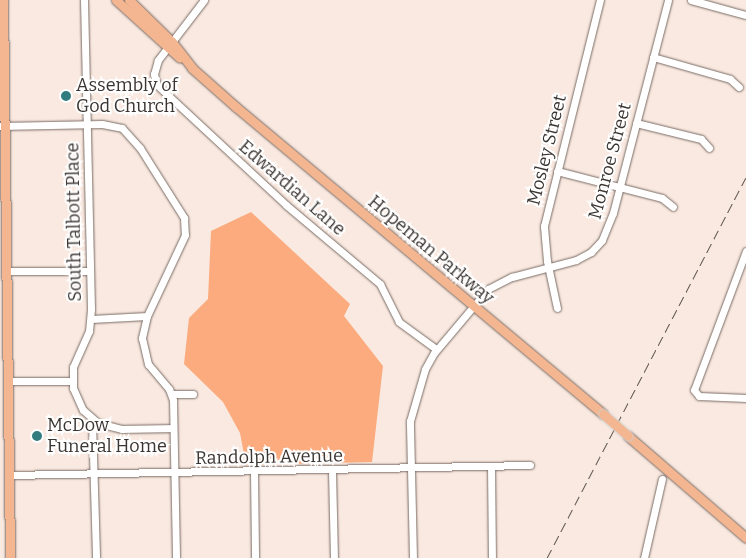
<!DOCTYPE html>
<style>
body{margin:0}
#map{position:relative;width:746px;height:558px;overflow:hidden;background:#f9e9e0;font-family:Bitter,serif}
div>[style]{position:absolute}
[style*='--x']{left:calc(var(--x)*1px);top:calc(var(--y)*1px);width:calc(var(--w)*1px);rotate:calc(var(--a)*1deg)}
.green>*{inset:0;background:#fbab7e}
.roads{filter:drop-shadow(0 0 1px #796b64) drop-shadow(0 0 1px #796b64)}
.minor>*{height:7px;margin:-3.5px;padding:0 3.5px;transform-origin:3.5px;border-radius:3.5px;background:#fff}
.major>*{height:9px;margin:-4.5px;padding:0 4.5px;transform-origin:4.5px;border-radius:4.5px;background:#f3b691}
.rail>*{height:1px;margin-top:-0.5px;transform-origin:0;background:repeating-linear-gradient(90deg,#5f5753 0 10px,transparent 0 15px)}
.bridges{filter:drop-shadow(0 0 1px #d0cfce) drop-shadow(0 0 1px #d0cfce)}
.major-bridge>*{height:9px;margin:-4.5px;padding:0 4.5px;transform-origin:4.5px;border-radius:4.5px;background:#f3b691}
.dots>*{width:14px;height:14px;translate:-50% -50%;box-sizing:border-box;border:2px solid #fff;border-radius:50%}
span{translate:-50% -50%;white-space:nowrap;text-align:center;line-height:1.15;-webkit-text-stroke:4px #fff;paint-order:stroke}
.poi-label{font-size:18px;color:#3b3532}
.left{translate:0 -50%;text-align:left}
.street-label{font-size:18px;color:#3b3532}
</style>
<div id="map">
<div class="green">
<div style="clip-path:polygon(251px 212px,350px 304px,344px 316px,383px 366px,372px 462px,246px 465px,240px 433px,223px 402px,184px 364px,189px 318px,208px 299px,211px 231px)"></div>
</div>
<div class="roads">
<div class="minor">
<div style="--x:84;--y:0;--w:309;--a:88.7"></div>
<div style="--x:91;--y:309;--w:22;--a:95"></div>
<div style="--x:89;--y:331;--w:39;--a:114"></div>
<div style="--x:73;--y:367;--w:21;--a:90"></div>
<div style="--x:73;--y:388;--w:24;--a:66"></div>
<div style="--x:83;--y:410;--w:20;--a:41"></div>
<div style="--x:98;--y:423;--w:25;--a:14"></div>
<div style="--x:122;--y:429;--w:51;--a:-1.1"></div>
<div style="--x:204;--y:0;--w:76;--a:127.5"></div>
<div style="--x:158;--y:60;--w:15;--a:106"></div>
<div style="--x:154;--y:74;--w:11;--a:75"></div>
<div style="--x:157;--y:85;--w:176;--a:42.9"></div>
<div style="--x:286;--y:205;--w:123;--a:40"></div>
<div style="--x:380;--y:284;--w:42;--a:63.4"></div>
<div style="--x:399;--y:322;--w:46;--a:36.1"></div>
<div style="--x:691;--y:0;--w:57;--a:15.3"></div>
<div style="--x:653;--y:57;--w:80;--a:15.9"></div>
<div style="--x:730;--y:79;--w:12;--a:42"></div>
<div style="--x:636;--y:123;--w:67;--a:13.8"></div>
<div style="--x:701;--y:139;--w:12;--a:48"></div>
<div style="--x:0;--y:126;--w:102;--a:-1.1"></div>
<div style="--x:102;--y:124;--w:20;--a:11"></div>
<div style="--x:122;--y:128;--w:27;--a:48"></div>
<div style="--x:140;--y:148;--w:83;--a:57.8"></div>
<div style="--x:184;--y:218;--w:17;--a:87"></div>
<div style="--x:185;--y:235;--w:89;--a:115.1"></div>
<div style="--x:147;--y:316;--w:23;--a:103"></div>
<div style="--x:142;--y:338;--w:27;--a:77"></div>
<div style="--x:148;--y:364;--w:33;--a:50"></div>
<div style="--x:169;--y:389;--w:12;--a:70"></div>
<div style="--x:173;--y:400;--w:158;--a:88.9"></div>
<div style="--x:557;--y:171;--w:108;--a:14.4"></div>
<div style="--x:662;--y:198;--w:14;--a:39"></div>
<div style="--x:746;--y:251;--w:148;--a:110.5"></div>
<div style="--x:694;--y:390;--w:8;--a:50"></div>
<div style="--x:699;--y:396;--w:47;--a:2.4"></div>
<div style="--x:5;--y:271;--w:85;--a:0"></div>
<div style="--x:557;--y:308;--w:48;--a:-102"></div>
<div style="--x:547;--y:261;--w:35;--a:-95"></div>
<div style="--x:544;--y:226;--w:233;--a:-76.1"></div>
<div style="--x:91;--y:319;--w:56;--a:-3.1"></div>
<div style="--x:7;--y:381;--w:65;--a:0"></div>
<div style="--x:172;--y:394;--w:21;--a:0"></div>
<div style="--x:92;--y:421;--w:137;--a:88.3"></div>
<div style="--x:491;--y:466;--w:92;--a:89.4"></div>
<div style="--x:332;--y:471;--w:87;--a:88.7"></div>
<div style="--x:254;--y:472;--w:86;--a:89.3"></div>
<div style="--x:9;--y:475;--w:521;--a:-1.1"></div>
<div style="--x:413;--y:558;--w:137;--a:-91.3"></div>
<div style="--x:410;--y:421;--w:54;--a:-73.9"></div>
<div style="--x:425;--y:369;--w:18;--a:-61"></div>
<div style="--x:434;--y:353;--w:84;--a:-49.8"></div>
<div style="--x:488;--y:289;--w:27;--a:-27"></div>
<div style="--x:512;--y:277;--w:66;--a:-14.9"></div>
<div style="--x:576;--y:260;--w:17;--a:-28"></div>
<div style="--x:591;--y:252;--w:16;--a:-47"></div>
<div style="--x:602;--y:240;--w:29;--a:-68"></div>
<div style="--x:613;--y:213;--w:220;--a:-75.5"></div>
<div style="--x:644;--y:558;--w:81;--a:-77.2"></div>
</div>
<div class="major">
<div style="--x:3;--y:0;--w:558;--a:89.28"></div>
<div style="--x:116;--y:0;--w:86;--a:42.2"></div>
<div style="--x:129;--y:0;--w:60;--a:44.3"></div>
<div style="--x:172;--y:42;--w:33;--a:52"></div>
<div style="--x:192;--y:68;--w:59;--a:41.6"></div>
<div style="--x:236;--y:107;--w:478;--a:39.9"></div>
<div style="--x:628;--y:436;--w:156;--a:40.8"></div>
</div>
</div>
<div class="rail">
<div style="--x:547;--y:558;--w:429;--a:-62.4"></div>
</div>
<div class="bridges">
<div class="major-bridge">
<div style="--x:603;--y:414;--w:33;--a:41"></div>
</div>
</div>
<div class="dots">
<div style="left:66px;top:96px;background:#327b7f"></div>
<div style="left:37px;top:436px;background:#327b7f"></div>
</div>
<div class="poi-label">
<span class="left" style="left:76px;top:96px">Assembly of<br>God Church</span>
<span class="left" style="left:47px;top:436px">McDow<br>Funeral Home</span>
</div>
<div class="street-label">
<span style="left:547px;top:150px;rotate:-76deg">Mosley Street</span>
<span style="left:610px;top:161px;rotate:-75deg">Monroe Street</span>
<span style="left:292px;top:188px;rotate:41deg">Edwardian Lane</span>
<span style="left:74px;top:222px;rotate:-91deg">South Talbott Place</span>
<span style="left:431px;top:250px;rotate:40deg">Hopeman Parkway</span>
<span style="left:269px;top:457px;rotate:-1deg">Randolph Avenue</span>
</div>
</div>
